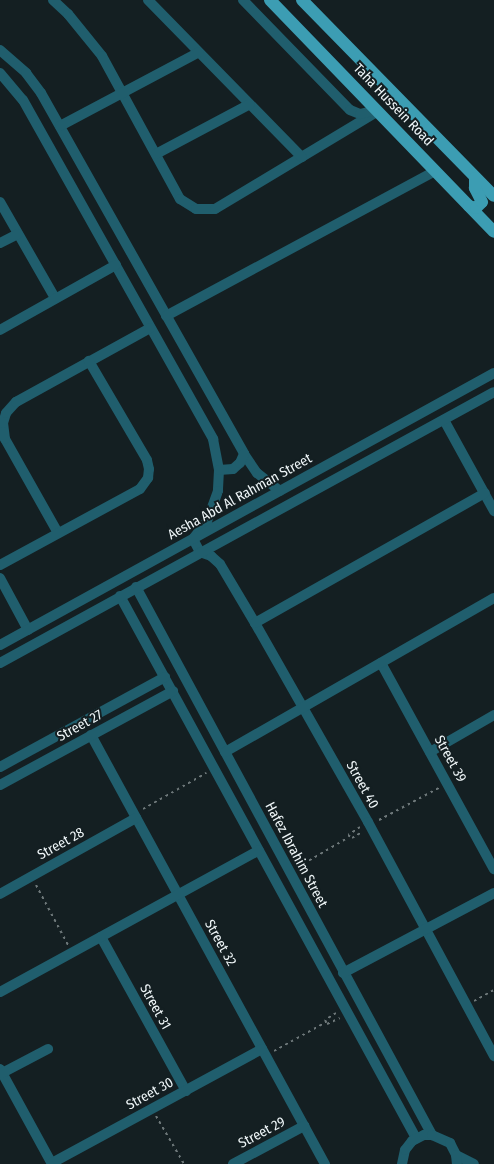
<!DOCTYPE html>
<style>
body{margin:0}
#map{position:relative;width:494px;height:1164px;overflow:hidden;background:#141f22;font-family:"Fira Sans Condensed",sans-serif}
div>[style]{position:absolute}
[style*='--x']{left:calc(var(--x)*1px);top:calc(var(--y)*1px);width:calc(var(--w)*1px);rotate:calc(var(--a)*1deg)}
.path>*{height:2px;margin-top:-1px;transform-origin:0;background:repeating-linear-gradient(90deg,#6e787a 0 2.5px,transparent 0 6.5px)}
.minor>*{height:10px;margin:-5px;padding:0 5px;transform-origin:5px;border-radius:5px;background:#205e6d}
.major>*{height:12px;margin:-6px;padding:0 6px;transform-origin:6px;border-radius:6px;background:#3c9db3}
span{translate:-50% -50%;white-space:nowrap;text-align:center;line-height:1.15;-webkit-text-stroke:4px #141f22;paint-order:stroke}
.street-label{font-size:14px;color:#eff6f8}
</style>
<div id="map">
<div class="path">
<div style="--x:143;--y:809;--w:73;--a:-29.7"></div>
<div style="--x:379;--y:820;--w:68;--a:-28.1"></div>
<div style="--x:360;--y:827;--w:14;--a:146"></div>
<div style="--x:348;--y:835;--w:5;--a:37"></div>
<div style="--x:352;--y:838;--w:12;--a:-31"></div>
<div style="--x:298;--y:867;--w:59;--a:-30.5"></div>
<div style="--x:36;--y:885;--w:68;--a:61.9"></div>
<div style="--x:474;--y:1001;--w:23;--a:-29"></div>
<div style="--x:336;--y:1013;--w:13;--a:148"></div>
<div style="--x:325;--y:1020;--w:4;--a:63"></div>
<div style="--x:327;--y:1024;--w:14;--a:-25"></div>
<div style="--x:274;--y:1051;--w:60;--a:-29.1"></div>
<div style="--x:156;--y:1116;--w:56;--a:59.7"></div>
</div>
<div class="minor">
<div style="--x:53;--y:0;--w:21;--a:43"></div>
<div style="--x:68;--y:14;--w:54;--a:51"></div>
<div style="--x:102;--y:56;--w:163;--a:61.4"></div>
<div style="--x:180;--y:199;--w:19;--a:32"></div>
<div style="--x:196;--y:209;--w:19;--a:0"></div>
<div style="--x:215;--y:209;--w:190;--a:-31"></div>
<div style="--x:148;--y:0;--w:220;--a:45.6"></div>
<div style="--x:243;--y:0;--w:153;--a:45.8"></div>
<div style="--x:350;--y:110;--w:11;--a:22"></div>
<div style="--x:360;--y:114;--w:12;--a:-14"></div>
<div style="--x:0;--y:50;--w:35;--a:41"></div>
<div style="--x:26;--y:73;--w:25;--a:53"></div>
<div style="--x:41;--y:93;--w:414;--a:60.6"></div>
<div style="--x:244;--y:454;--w:23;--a:56"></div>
<div style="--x:257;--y:473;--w:29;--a:38"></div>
<div style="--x:0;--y:73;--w:35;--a:50"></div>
<div style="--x:23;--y:100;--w:389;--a:60.7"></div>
<div style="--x:213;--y:439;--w:32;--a:79"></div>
<div style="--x:219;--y:470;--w:21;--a:93"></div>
<div style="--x:218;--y:491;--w:32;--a:110"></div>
<div style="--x:207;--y:521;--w:23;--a:128"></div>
<div style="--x:193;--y:539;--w:15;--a:62"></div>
<div style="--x:200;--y:552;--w:12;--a:20"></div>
<div style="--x:211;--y:556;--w:12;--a:42"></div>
<div style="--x:220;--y:564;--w:69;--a:59.3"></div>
<div style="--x:255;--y:623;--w:229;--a:60.4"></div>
<div style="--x:368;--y:822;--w:266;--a:61.7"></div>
<div style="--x:60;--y:126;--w:157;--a:-28"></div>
<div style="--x:156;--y:154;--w:106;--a:-28"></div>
<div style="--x:0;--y:202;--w:111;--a:60.2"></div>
<div style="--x:0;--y:243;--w:20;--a:-27"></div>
<div style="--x:166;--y:316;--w:306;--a:-28.3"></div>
<div style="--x:0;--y:330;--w:133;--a:-29.3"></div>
<div style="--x:444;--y:420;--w:104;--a:61.2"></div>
<div style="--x:219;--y:470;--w:14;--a:-4"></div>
<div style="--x:233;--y:469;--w:9;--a:-41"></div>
<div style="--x:240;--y:463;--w:10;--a:-66"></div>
<div style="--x:58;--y:533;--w:108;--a:-119.4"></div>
<div style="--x:5;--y:439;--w:16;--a:-97"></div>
<div style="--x:3;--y:423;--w:10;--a:-73"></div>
<div style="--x:6;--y:413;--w:15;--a:-48"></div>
<div style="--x:16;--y:402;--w:153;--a:-28.9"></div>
<div style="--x:0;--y:565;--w:159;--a:-28.5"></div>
<div style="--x:140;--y:489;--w:14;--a:-54"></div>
<div style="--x:148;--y:478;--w:9;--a:-84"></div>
<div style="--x:149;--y:469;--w:9;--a:-103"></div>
<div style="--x:147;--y:460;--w:115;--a:-120.4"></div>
<div style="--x:0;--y:578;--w:59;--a:61.7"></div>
<div style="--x:136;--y:587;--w:623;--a:61.62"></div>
<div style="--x:120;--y:596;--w:618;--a:61.36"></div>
<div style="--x:255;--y:623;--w:264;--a:-29.5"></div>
<div style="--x:0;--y:645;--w:564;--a:-28.84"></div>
<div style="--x:0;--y:663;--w:563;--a:-28.75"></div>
<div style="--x:381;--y:663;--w:235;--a:61.3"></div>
<div style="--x:91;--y:735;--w:489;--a:61.4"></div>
<div style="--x:225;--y:752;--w:310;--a:-29.8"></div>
<div style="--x:430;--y:752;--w:74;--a:-30"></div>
<div style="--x:0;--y:767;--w:188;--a:-28.6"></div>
<div style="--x:0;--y:785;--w:197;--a:-28.5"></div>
<div style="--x:0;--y:894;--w:156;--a:-29.2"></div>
<div style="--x:101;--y:937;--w:176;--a:61.1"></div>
<div style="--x:343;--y:973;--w:171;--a:-27.9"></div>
<div style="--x:0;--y:992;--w:295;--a:-28.7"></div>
<div style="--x:0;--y:1069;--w:108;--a:61.3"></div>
<div style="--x:2;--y:1073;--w:52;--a:-27.6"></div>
<div style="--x:456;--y:1155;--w:20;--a:27"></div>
<div style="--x:52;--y:1163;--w:239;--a:-28.5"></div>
<div style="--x:233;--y:1164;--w:81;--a:-28.2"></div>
<div style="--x:402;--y:1164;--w:14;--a:-78"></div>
<div style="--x:405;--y:1150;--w:11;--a:-52"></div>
<div style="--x:412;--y:1141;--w:13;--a:-27"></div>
<div style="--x:424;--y:1135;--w:8;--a:0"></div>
<div style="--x:432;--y:1135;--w:20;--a:24"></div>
<div style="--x:450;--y:1143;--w:13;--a:63"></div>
<div style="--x:456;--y:1155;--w:9;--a:84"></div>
</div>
<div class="major">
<div style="--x:270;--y:0;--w:322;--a:46"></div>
<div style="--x:302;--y:0;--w:274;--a:45.6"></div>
<div style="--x:469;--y:206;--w:7;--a:16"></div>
<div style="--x:476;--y:208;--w:8;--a:-45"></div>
<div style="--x:482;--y:202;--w:16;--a:-117"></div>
<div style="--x:475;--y:188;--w:10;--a:-90"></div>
</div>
<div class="street-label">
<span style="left:393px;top:105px;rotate:46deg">Taha Hussein Road</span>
<span style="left:240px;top:497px;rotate:-29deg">Aesha Abd Al Rahman Street</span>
<span style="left:80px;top:726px;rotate:-29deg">Street 27</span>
<span style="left:450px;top:759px;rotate:61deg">Street 39</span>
<span style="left:362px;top:785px;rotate:61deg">Street 40</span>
<span style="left:61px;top:844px;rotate:-29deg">Street 28</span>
<span style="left:296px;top:855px;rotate:62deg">Hafez Ibrahim Street</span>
<span style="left:220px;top:943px;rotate:61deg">Street 32</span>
<span style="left:155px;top:1007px;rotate:61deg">Street 31</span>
<span style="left:150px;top:1094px;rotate:-29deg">Street 30</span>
<span style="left:262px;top:1133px;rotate:-28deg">Street 29</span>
</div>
</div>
